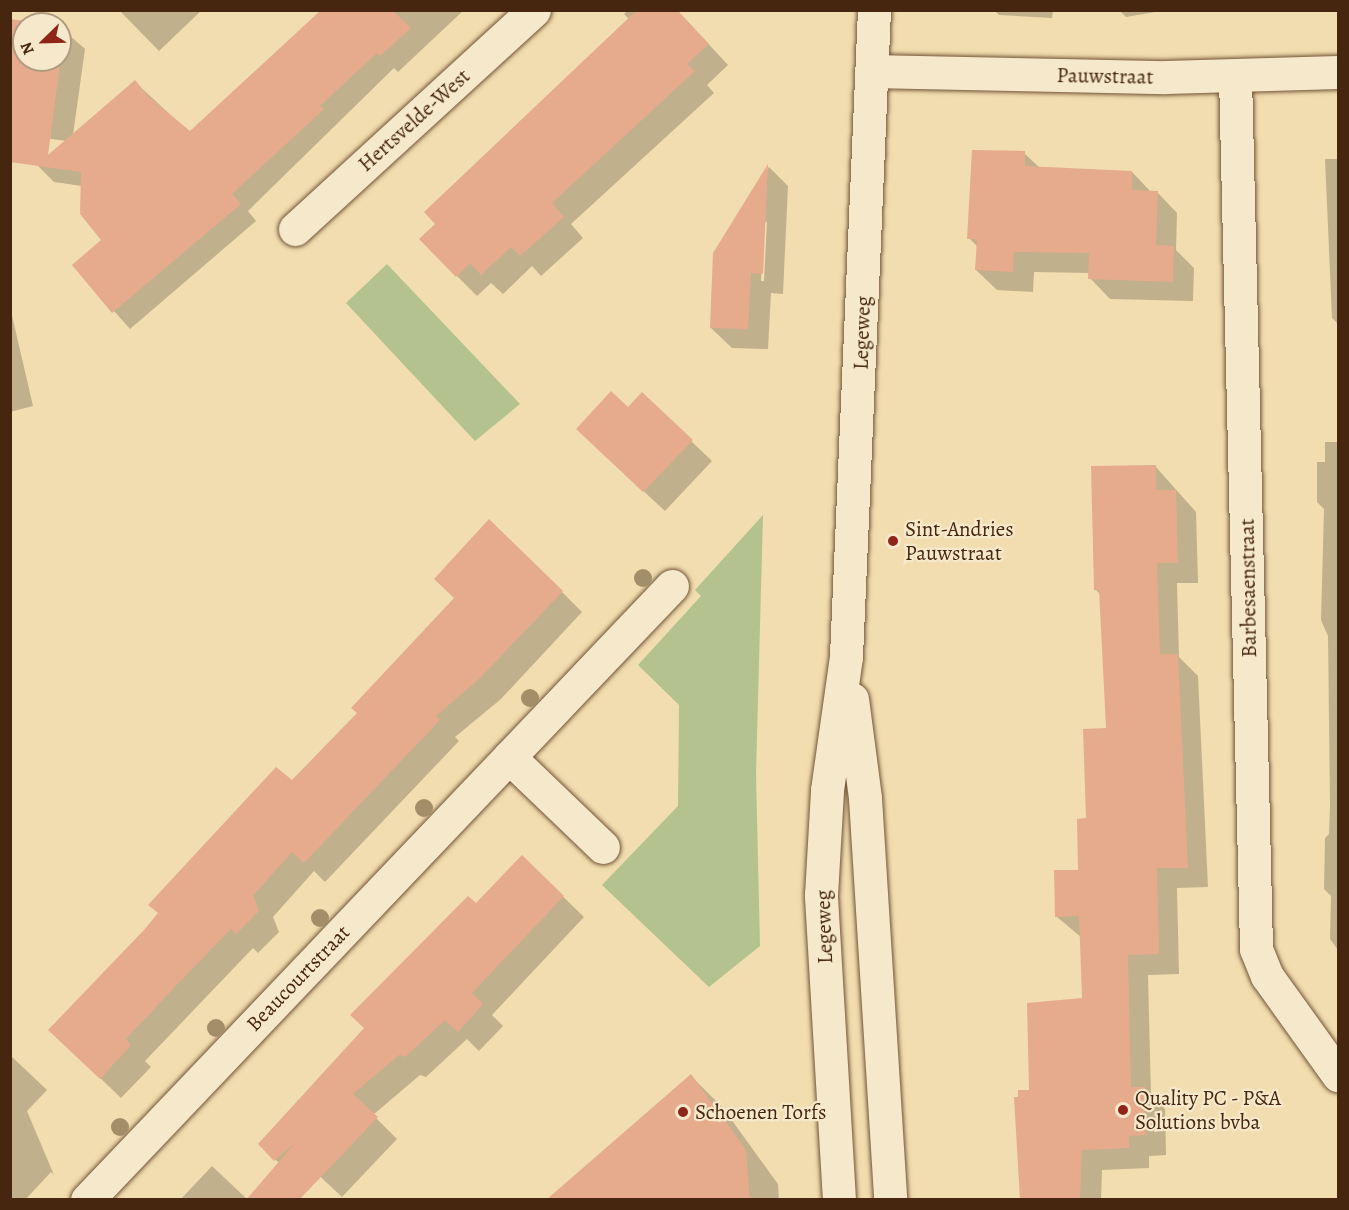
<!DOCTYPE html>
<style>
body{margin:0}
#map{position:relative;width:1349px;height:1210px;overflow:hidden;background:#f1ddaf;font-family:Alegreya,serif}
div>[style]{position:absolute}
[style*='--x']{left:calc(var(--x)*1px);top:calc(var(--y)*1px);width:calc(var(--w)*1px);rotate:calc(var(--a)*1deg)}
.green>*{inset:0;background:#b4c28f}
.shadow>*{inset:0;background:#0003}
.building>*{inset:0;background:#e6ab8d}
.roads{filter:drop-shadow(0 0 2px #725437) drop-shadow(0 0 2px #725437)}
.street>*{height:33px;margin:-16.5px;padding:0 16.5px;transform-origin:16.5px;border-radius:16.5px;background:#f6e9cb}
.secondary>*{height:33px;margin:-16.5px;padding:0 16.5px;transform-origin:16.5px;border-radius:16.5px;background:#f6e9cb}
.trees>*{width:18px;height:18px;margin:-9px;border-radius:50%;background:#a28e69}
.dots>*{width:16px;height:16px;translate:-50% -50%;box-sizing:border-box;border:3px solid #f6e9cb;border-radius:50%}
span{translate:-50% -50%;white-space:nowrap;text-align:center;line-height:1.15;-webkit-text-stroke:4.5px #f6e9cb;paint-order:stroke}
.street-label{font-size:21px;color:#47260f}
.poi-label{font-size:21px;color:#47260f}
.left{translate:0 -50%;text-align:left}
.frame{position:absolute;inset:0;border:12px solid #47260f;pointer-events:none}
.north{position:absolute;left:12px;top:12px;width:60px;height:60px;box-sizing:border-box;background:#f6e9cb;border:2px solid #b09b80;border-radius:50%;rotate:247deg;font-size:16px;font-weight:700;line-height:24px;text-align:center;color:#47260f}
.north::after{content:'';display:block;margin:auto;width:21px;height:27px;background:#8f2418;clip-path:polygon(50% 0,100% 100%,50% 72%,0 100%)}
</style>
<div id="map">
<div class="green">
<div style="clip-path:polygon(387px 264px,520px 404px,475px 441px,346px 303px)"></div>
<div style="clip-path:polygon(763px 515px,756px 774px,760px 946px,709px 987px,602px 885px,678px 806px,679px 705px,638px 665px,701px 596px,695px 590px)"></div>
</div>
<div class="shadow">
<div style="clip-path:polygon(119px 10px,202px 10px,159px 51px)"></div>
<div style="clip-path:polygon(324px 10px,464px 10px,398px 72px,394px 68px,248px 211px,256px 221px,130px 329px,83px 276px,103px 240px,82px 186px,54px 182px,38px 166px,66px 141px,10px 133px,10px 20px,36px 24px,24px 24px,24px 60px,60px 60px,60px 27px,85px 49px,73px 135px,135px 82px,190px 133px)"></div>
<div style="clip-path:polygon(628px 10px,677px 10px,728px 65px,707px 85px,714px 93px,571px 224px,583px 238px,541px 276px,532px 266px,503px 294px,491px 283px,477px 296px,457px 276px,629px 19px,624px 14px)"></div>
<div style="clip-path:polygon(994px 10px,1053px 10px,1052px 18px,999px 15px)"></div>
<div style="clip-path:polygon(1119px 10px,1167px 10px,1126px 17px)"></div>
<div style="clip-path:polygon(1024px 153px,1040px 168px,1132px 172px,1151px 192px,1157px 192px,1177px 213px,1176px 250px,1194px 268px,1193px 301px,1110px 299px,1090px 278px,1090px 273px,1034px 272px,1033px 292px,997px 290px,976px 270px,978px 247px,969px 238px)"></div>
<div style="clip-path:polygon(1325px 159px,1338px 159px,1338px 324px,1332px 318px)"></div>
<div style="clip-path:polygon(evenodd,769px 167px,788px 186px,783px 294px,771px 293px,768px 349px,732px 348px,711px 328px,714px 254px,769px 167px,767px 221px,764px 281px,761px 281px,764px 224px,767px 221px)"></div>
<div style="clip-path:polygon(10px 307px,33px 406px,10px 412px)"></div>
<div style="clip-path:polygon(642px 394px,712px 461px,665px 511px,598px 449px)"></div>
<div style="clip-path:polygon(1325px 442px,1338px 442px,1338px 950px,1330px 939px,1331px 896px,1324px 889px,1325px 838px,1329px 834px,1330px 806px,1328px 636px,1321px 620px,1324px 509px,1317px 502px,1317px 462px,1325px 462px)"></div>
<div style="clip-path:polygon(1155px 466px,1196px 512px,1198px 583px,1177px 583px,1179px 657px,1198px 676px,1208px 887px,1177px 888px,1179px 974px,1148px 975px,1151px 1095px,1165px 1109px,1166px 1155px,1149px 1156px,1149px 1168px,1102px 1170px,1101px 1200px,1022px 1200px,1030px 1092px,1083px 999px,1081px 937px,1057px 917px,1079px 871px,1108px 729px,1101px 595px,1095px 589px)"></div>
<div style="clip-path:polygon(562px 592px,582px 612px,501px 699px,455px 737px,459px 741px,325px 882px,314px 871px,273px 917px,279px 932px,258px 953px,253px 948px,145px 1061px,151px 1067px,121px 1098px,71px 1050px,292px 782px)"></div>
<div style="clip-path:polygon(522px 857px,584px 917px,492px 1015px,503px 1026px,479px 1051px,467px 1039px,426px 1077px,420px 1075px,373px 1115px,397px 1139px,342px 1197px,311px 1168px,296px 1180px,260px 1144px)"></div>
<div style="clip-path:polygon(10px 1055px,47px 1090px,27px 1111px,54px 1175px,51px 1172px,25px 1200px,10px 1199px)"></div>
<div style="clip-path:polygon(691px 1076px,723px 1108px,778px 1184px,779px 1200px,548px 1200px)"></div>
<div style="clip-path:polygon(212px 1166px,248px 1200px,180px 1200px)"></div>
</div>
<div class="building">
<div style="clip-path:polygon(321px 10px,392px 10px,411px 28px,380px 56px,377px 53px,320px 106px,324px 109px,232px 194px,241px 204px,112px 313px,72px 265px,101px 240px,80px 214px,81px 172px,10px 162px,10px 19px,47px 24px,24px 24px,24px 60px,60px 60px,60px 26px,65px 27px,48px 155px,135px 80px,149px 97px,190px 131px)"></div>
<div style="clip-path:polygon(637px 10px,677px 10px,709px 44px,687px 64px,695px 71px,552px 203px,564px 217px,520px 256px,511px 247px,481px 275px,470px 263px,456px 277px,419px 239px,435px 224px,424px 212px)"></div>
<div style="clip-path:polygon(972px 150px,1025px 151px,1025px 166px,1132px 171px,1132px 190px,1158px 191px,1156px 245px,1174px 246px,1173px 282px,1088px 279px,1089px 253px,1014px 252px,1013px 272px,975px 270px,977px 239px,967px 239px)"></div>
<div style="clip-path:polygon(768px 164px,763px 274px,751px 273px,748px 329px,710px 328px,713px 253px)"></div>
<div style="clip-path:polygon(611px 391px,628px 407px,642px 392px,693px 440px,643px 492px,576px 429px)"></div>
<div style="clip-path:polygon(1156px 465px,1156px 490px,1176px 490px,1178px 563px,1157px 563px,1160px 654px,1178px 654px,1188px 868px,1157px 868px,1159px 954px,1128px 955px,1131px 1087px,1145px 1087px,1146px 1135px,1129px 1136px,1129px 1148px,1082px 1150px,1080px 1200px,1020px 1200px,1014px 1097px,1018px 1097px,1018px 1090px,1029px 1090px,1027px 1003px,1082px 998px,1079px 916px,1055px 917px,1054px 870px,1078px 870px,1077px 819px,1086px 818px,1083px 729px,1106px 728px,1099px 590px,1094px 590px,1091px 466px)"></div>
<div style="clip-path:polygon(489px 519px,563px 591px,480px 678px,436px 716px,440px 720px,304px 863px,292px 852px,253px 896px,259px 911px,236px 934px,231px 929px,188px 973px,126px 1039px,131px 1045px,100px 1079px,48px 1030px,144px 930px,158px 913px,148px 905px,276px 767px,292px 780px,357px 713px,351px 708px,454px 598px,434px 579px)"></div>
<div style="clip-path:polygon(522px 855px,564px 896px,472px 993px,483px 1004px,458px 1032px,445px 1020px,405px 1057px,399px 1055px,353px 1094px,378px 1117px,299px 1200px,246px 1200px,294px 1144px,274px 1161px,258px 1144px,364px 1028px,350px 1015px,468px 896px,476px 903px)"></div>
<div style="clip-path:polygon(691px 1074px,746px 1150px,750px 1200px,546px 1200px)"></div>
</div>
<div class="roads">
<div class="street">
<div style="--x:871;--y:71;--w:295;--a:1.2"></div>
<div style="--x:1166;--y:77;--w:172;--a:-1.7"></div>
<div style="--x:1235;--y:76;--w:873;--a:88.62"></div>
<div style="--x:1256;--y:949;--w:29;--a:68"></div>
<div style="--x:1267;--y:976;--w:122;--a:54.4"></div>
<div style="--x:295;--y:229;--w:324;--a:-42.5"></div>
<div style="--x:509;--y:757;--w:130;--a:43.8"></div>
<div style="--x:87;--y:1200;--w:848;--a:-46.39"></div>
</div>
<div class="secondary">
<div style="--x:852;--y:699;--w:100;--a:82.5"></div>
<div style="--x:865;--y:798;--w:403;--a:86.4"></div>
<div style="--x:839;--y:1200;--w:306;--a:-93.4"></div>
<div style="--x:821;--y:895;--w:105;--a:-86.7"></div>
<div style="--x:827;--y:790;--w:135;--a:-81.9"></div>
<div style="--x:846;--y:656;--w:647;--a:-87.52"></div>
</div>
</div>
<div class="trees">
<div style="left:643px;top:578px"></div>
<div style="left:530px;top:698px"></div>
<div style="left:424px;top:808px"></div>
<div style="left:320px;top:918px"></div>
<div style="left:216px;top:1028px"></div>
<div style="left:120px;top:1127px"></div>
</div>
<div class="dots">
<div style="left:893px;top:541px;background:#8f2418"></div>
<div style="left:1123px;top:1110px;background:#8f2418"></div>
<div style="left:683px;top:1112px;background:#8f2418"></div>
</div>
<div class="street-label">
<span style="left:1105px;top:76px;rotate:1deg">Pauwstraat</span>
<span style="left:414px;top:120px;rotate:-42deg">Hertsvelde-West</span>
<span style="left:862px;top:333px;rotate:-88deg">Legeweg</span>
<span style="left:1248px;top:588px;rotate:-91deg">Barbesaenstraat</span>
<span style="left:824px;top:927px;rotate:-92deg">Legeweg</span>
<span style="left:298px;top:978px;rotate:-46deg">Beaucourtstraat</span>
</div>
<div class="poi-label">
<span class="left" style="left:905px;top:541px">Sint-Andries<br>Pauwstraat</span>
<span class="left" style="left:1135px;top:1110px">Quality PC - P&amp;A<br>Solutions bvba</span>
<span class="left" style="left:695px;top:1112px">Schoenen Torfs</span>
</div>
<div class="frame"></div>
<div class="north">N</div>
</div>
